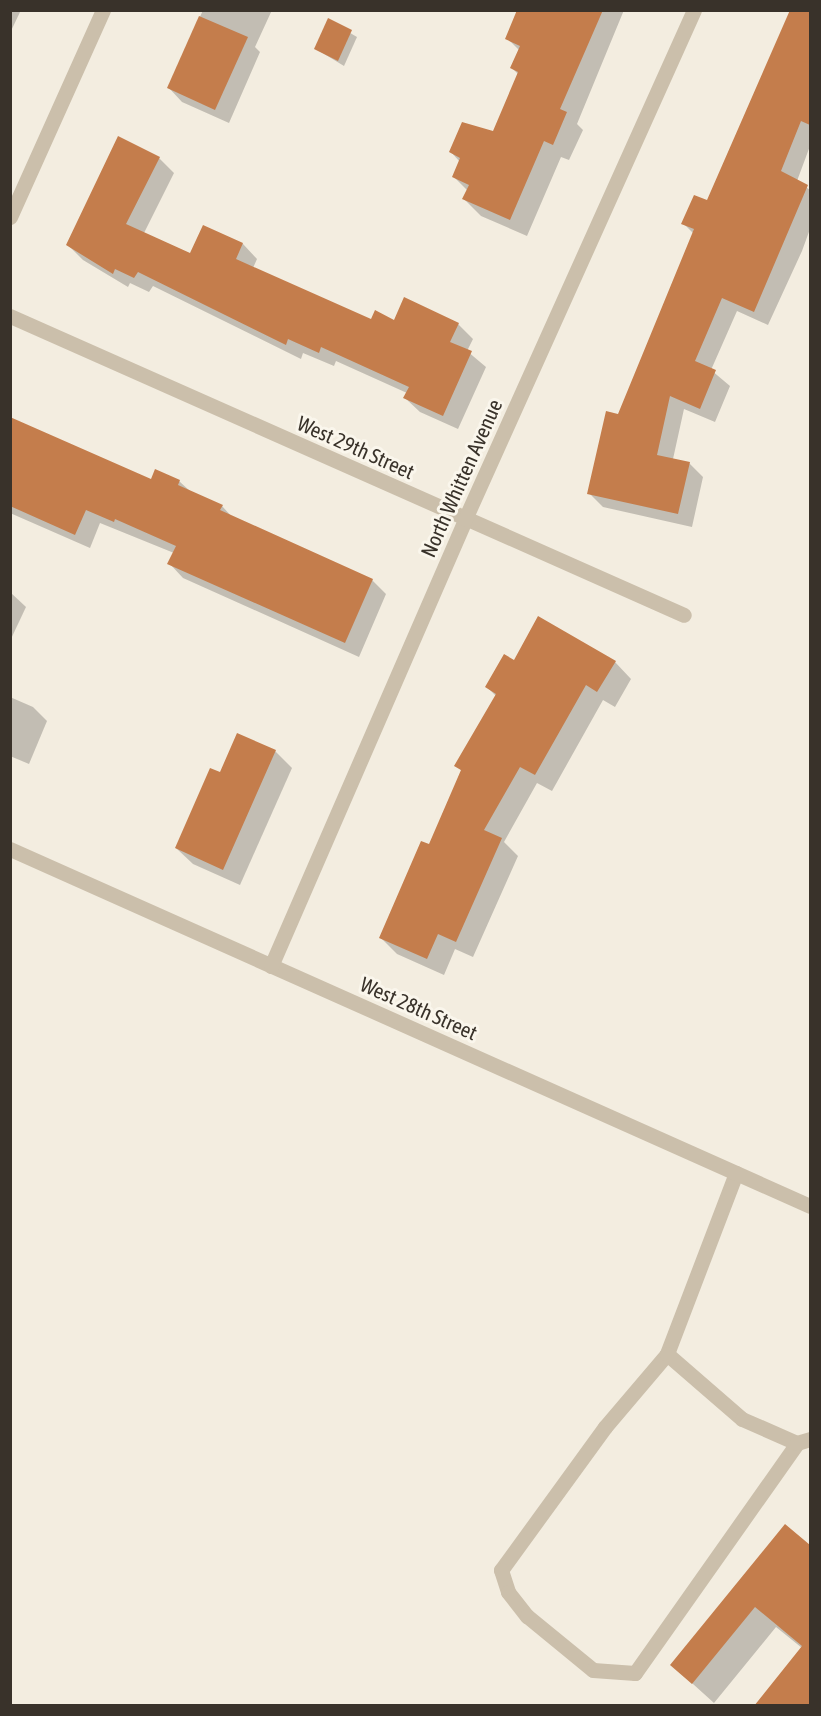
<!DOCTYPE html>
<style>
body{margin:0}
#map{position:relative;width:821px;height:1716px;overflow:hidden;background:#f3ede0;font-family:"Asap Condensed",sans-serif}
div>[style]{position:absolute}
[style*='--x']{left:calc(var(--x)*1px);top:calc(var(--y)*1px);width:calc(var(--w)*1px);rotate:calc(var(--a)*1deg)}
.shadow>*{inset:0;background:#0003}
.building>*{inset:0;background:#c47d4c}
.lane>*{height:15px;margin:-7.5px;padding:0 7.5px;transform-origin:7.5px;border-radius:7.5px;background:#cbbfab}
.street>*{height:15px;margin:-7.5px;padding:0 7.5px;transform-origin:7.5px;border-radius:7.5px;background:#cbbfab}
span{translate:-50% -50%;white-space:nowrap;text-align:center;line-height:1.15;-webkit-text-stroke:6px #faf6ec;paint-order:stroke}
.street-label{font-size:21px;color:#39322a}
.frame{position:absolute;inset:0;border:12px solid #39322a;pointer-events:none}
</style>
<div id="map">
<div class="shadow">
<div style="clip-path:polygon(10px 10px,21px 10px,10px 33px)"></div>
<div style="clip-path:polygon(203px 10px,272px 10px,255px 47px,260px 52px,229px 123px,182px 102px,169px 88px)"></div>
<div style="clip-path:polygon(519px 10px,624px 10px,577px 124px,583px 130px,569px 160px,561px 157px,527px 236px,481px 216px,464px 199px,468px 191px,454px 177px,460px 162px,451px 152px,494px 133px,519px 75px,512px 68px,520px 51px,507px 38px)"></div>
<div style="clip-path:polygon(797px 10px,810px 10px,810px 146px,797px 181px,810px 190px,810px 229px,802px 251px,768px 325px,737px 311px,711px 370px,730px 386px,715px 422px,684px 409px,673px 459px,689px 463px,703px 477px,692px 527px,603px 507px,589px 493px,694px 234px,683px 223px,707px 202px)"></div>
<div style="clip-path:polygon(328px 20px,357px 37px,344px 66px,316px 49px)"></div>
<div style="clip-path:polygon(159px 158px,174px 173px,144px 233px,191px 254px,203px 227px,243px 244px,257px 259px,253px 268px,372px 321px,458px 324px,473px 339px,467px 351px,486px 367px,458px 429px,420px 412px,405px 398px,407px 393px,336px 361px,334px 366px,303px 353px,301px 359px,153px 286px,149px 292px,130px 283px,128px 287px,83px 260px,68px 245px)"></div>
<div style="clip-path:polygon(10px 419px,152px 481px,179px 481px,191px 492px,222px 506px,233px 518px,372px 580px,386px 594px,359px 657px,183px 578px,169px 563px,174px 553px,100px 523px,90px 548px,10px 513px)"></div>
<div style="clip-path:polygon(10px 592px,26px 607px,10px 641px)"></div>
<div style="clip-path:polygon(514px 662px,615px 662px,631px 679px,615px 707px,603px 700px,552px 791px,537px 783px,504px 842px,518px 856px,473px 957px,455px 949px,444px 975px,397px 954px,380px 937px,430px 846px,462px 771px,456px 766px,496px 696px,487px 687px)"></div>
<div style="clip-path:polygon(10px 697px,33px 707px,47px 721px,29px 764px,10px 756px)"></div>
<div style="clip-path:polygon(275px 751px,292px 768px,240px 885px,193px 864px,176px 848px,220px 774px)"></div>
<div style="clip-path:polygon(785px 1526px,810px 1547px,810px 1706px,756px 1706px,802px 1648px,776px 1627px,714px 1703px,672px 1665px)"></div>
</div>
<div class="building">
<div style="clip-path:polygon(517px 10px,603px 10px,560px 109px,567px 112px,553px 145px,544px 141px,510px 220px,462px 199px,469px 185px,452px 177px,460px 158px,449px 152px,462px 122px,493px 131px,518px 72px,510px 68px,520px 46px,505px 39px)"></div>
<div style="clip-path:polygon(790px 10px,810px 10px,810px 125px,801px 121px,781px 171px,808px 185px,754px 312px,722px 298px,695px 361px,716px 370px,700px 409px,670px 396px,657px 455px,690px 462px,678px 514px,587px 494px,606px 411px,618px 414px,694px 229px,681px 224px,694px 195px,707px 200px)"></div>
<div style="clip-path:polygon(199px 16px,248px 37px,215px 110px,167px 88px)"></div>
<div style="clip-path:polygon(328px 18px,352px 30px,338px 61px,314px 49px)"></div>
<div style="clip-path:polygon(118px 136px,160px 157px,126px 224px,190px 253px,203px 225px,243px 243px,236px 259px,371px 319px,375px 310px,394px 320px,404px 297px,459px 323px,450px 342px,472px 351px,443px 416px,403px 398px,409px 387px,321px 347px,319px 353px,288px 339px,286px 345px,138px 272px,134px 278px,115px 269px,113px 274px,66px 245px)"></div>
<div style="clip-path:polygon(10px 417px,151px 479px,155px 469px,180px 480px,178px 485px,223px 505px,220px 510px,373px 579px,345px 643px,167px 564px,176px 546px,115px 519px,114px 522px,86px 510px,75px 535px,10px 506px)"></div>
<div style="clip-path:polygon(538px 616px,616px 661px,597px 692px,586px 685px,535px 775px,520px 767px,484px 830px,502px 838px,456px 942px,438px 934px,427px 959px,379px 938px,421px 841px,429px 844px,461px 770px,454px 766px,496px 694px,485px 687px,504px 654px,514px 660px)"></div>
<div style="clip-path:polygon(237px 733px,276px 750px,223px 870px,175px 848px,210px 768px,220px 772px)"></div>
<div style="clip-path:polygon(785px 1524px,810px 1545px,810px 1706px,754px 1706px,802px 1646px,755px 1607px,692px 1684px,670px 1665px)"></div>
</div>
<div class="lane">
<div style="--x:736;--y:1173;--w:194;--a:110.9"></div>
<div style="--x:667;--y:1354;--w:96;--a:130.3"></div>
<div style="--x:605;--y:1427;--w:177;--a:126"></div>
<div style="--x:501;--y:1570;--w:23;--a:72"></div>
<div style="--x:508;--y:1592;--w:31;--a:52"></div>
<div style="--x:527;--y:1616;--w:85;--a:39.3"></div>
<div style="--x:593;--y:1670;--w:42;--a:4.1"></div>
<div style="--x:635;--y:1673;--w:281;--a:-54.8"></div>
<div style="--x:667;--y:1354;--w:99;--a:40.9"></div>
<div style="--x:742;--y:1419;--w:60;--a:23.6"></div>
<div style="--x:797;--y:1443;--w:14;--a:-17"></div>
</div>
<div class="street">
<div style="--x:10;--y:217;--w:227;--a:-65.8"></div>
<div style="--x:10;--y:316;--w:737;--a:23.92"></div>
<div style="--x:10;--y:849;--w:876;--a:24.05"></div>
<div style="--x:271;--y:966;--w:487;--a:-66.5"></div>
<div style="--x:465;--y:519;--w:558;--a:-65.78"></div>
</div>
<div class="street-label">
<span style="left:356px;top:447px;rotate:24deg">West 29th Street</span>
<span style="left:461px;top:478px;rotate:-66deg">North Whitten Avenue</span>
<span style="left:419px;top:1008px;rotate:24deg">West 28th Street</span>
</div>
<div class="frame"></div>
</div>
